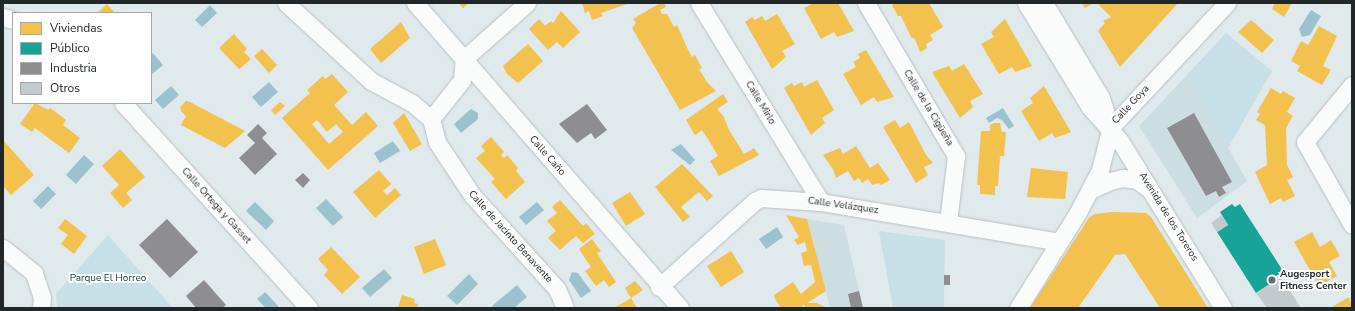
<!DOCTYPE html>
<meta charset="utf-8">
<style>
body{margin:0}
#map{position:relative;width:1355px;height:311px;overflow:hidden;background:#e0e9ec;font-family:"Nunito Sans",sans-serif}
div>[style]{position:absolute}
[style*='--x']{left:calc(var(--x)*1px);top:calc(var(--y)*1px);width:calc(var(--w)*1px);rotate:calc(var(--a)*1deg)}
.built>*{inset:0;background:#cddee3}
.green>*{inset:0;background:#c7dfe6}
.water>*{inset:0;background:#9bc2cf}
.homes>*{inset:0;background:#f2c14e}
.public>*{inset:0;background:#17a398}
.industry>*{inset:0;background:#8d8d92}
.building>*{inset:0;background:#c3cacd}
.roads{filter:drop-shadow(0 0 1px #b7bec1) drop-shadow(0 0 1px #b7bec1)}
.street>*{height:17px;margin:-8.5px;padding:0 8.5px;transform-origin:8.5px;border-radius:8.5px;background:#fafcfc}
.dots>*{width:11px;height:11px;translate:-50% -50%;box-sizing:border-box;border:2px solid #fff;border-radius:50%}
span{translate:-50% -50%;white-space:nowrap;text-align:center;line-height:1.15;-webkit-text-stroke:4px #fff;paint-order:stroke}
.street-label{font-size:10px;color:#212729}
.poi-label{font-size:10px;color:#212729;font-weight:700}
.left{translate:0 -50%;text-align:left}
.park-label{font-size:10px;color:#12424f}
.frame{position:absolute;inset:0;border:4px solid #212729;pointer-events:none}
.legend{position:absolute;left:12px;top:12px;width:140px;height:92px;box-sizing:border-box;background:#fff;border:1px solid #a6a9a9;margin:0;padding:5px 7px;list-style:none;font-size:12px;color:#212729}
.legend li{display:flex;align-items:center;gap:8px;height:20px}
.legend b{width:20px;border:1px solid #a6a9a9}
</style>
<div id="map">
<div class="built">
<div style="clip-path:polygon(1187px 75px,1247px 181px,1197px 218px,1139px 126px)"></div>
<div style="clip-path:polygon(807px 219px,844px 225px,863px 308px,830px 308px)"></div>
</div>
<div class="green">
<div style="clip-path:polygon(1226px 33px,1272px 71px,1228px 148px,1187px 75px)"></div>
<div style="clip-path:polygon(879px 231px,945px 240px,944px 308px,893px 308px)"></div>
<div style="clip-path:polygon(108px 235px,113px 241px,173px 308px,57px 308px,56px 294px)"></div>
</div>
<div class="water">
<div style="clip-path:polygon(210px 5px,217px 13px,202px 27px,195px 20px)"></div>
<div style="clip-path:polygon(1311px 10px,1321px 16px,1310px 35px,1302px 37px,1299px 29px)"></div>
<div style="clip-path:polygon(153px 53px,163px 65px,151px 75px,151px 54px)"></div>
<div style="clip-path:polygon(269px 82px,278px 92px,261px 107px,252px 97px)"></div>
<div style="clip-path:polygon(171px 86px,179px 95px,163px 109px,155px 100px)"></div>
<div style="clip-path:polygon(1003px 108px,1014px 126px,1009px 129px,1002px 120px,997px 118px,989px 123px,986px 118px)"></div>
<div style="clip-path:polygon(471px 109px,478px 113px,478px 119px,461px 133px,454px 124px)"></div>
<div style="clip-path:polygon(393px 141px,400px 151px,380px 163px,374px 153px)"></div>
<div style="clip-path:polygon(681px 144px,695px 160px,690px 165px,671px 150px)"></div>
<div style="clip-path:polygon(84px 155px,94px 164px,76px 184px,66px 175px)"></div>
<div style="clip-path:polygon(48px 186px,56px 194px,41px 209px,33px 201px)"></div>
<div style="clip-path:polygon(326px 199px,343px 217px,333px 226px,316px 208px)"></div>
<div style="clip-path:polygon(255px 202px,274px 221px,266px 230px,246px 211px)"></div>
<div style="clip-path:polygon(537px 202px,544px 210px,526px 225px,519px 217px)"></div>
<div style="clip-path:polygon(777px 227px,783px 237px,766px 249px,759px 239px)"></div>
<div style="clip-path:polygon(384px 269px,392px 278px,370px 297px,362px 288px)"></div>
<div style="clip-path:polygon(572px 272px,578px 273px,591px 291px,581px 298px,569px 280px)"></div>
<div style="clip-path:polygon(469px 274px,478px 284px,457px 305px,447px 296px)"></div>
<div style="clip-path:polygon(517px 285px,527px 297px,514px 308px,493px 308px,492px 306px)"></div>
<div style="clip-path:polygon(265px 292px,280px 308px,266px 308px,257px 299px)"></div>
</div>
<div class="homes">
<div style="clip-path:polygon(459px 3px,469px 3px,463px 8px)"></div>
<div style="clip-path:polygon(582px 3px,630px 3px,601px 13px,603px 16px,592px 20px,589px 11px,585px 13px)"></div>
<div style="clip-path:polygon(660px 3px,664px 3px,666px 7px,660px 10px,662px 14px,667px 14px,674px 27px,677px 25px,689px 52px,692px 57px,695px 55px,702px 68px,699px 69px,707px 82px,716px 91px,680px 110px,632px 28px,636px 23px,633px 19px)"></div>
<div style="clip-path:polygon(813px 3px,838px 3px,854px 31px,837px 37px,834px 32px,821px 39px,804px 8px)"></div>
<div style="clip-path:polygon(896px 3px,929px 3px,943px 27px,930px 35px,933px 40px,926px 44px,927px 48px,920px 52px,915px 39px,911px 37px,901px 16px,898px 16px,892px 5px)"></div>
<div style="clip-path:polygon(1082px 3px,1094px 3px,1085px 8px)"></div>
<div style="clip-path:polygon(1097px 3px,1178px 3px,1120px 67px,1098px 31px,1105px 23px,1103px 21px,1111px 17px)"></div>
<div style="clip-path:polygon(1275px 3px,1292px 3px,1284px 17px,1272px 9px)"></div>
<div style="clip-path:polygon(107px 4px,115px 13px,97px 13px)"></div>
<div style="clip-path:polygon(561px 11px,580px 32px,563px 48px,557px 42px,548px 50px,529px 29px,539px 19px,545px 26px,551px 21px,553px 23px)"></div>
<div style="clip-path:polygon(777px 14px,795px 44px,782px 51px,786px 57px,772px 69px,745px 22px,752px 17px,755px 20px,762px 16px,765px 21px)"></div>
<div style="clip-path:polygon(1005px 19px,1032px 66px,1015px 72px,1012px 67px,999px 74px,981px 44px,994px 37px,991px 32px)"></div>
<div style="clip-path:polygon(1251px 20px,1274px 40px,1262px 53px,1238px 32px)"></div>
<div style="clip-path:polygon(401px 22px,410px 38px,381px 63px,370px 49px)"></div>
<div style="clip-path:polygon(1319px 26px,1337px 36px,1323px 66px,1331px 70px,1322px 85px,1297px 71px,1300px 66px,1291px 61px,1301px 41px,1308px 45px)"></div>
<div style="clip-path:polygon(234px 34px,247px 49px,244px 52px,251px 59px,239px 69px,219px 48px)"></div>
<div style="clip-path:polygon(528px 44px,543px 61px,518px 83px,507px 74px,503px 66px)"></div>
<div style="clip-path:polygon(262px 49px,277px 65px,269px 73px,254px 56px)"></div>
<div style="clip-path:polygon(866px 50px,894px 97px,877px 102px,874px 97px,861px 105px,843px 74px,856px 67px,853px 62px,860px 58px,858px 54px)"></div>
<div style="clip-path:polygon(964px 64px,983px 94px,970px 101px,973px 107px,960px 118px,932px 72px,949px 66px,952px 71px)"></div>
<div style="clip-path:polygon(evenodd,332px 74px,348px 92px,334px 105px,352px 125px,366px 112px,378px 126px,328px 170px,282px 118px,310px 93px,307px 90px,323px 76px,325px 79px,332px 74px,317px 120px,327px 132px,336px 124px,343px 132px,329px 144px,312px 124px,317px 120px)"></div>
<div style="clip-path:polygon(817px 80px,834px 110px,822px 118px,825px 123px,811px 135px,784px 88px,792px 83px,794px 86px,802px 82px,804px 87px)"></div>
<div style="clip-path:polygon(1044px 86px,1071px 132px,1055px 138px,1052px 133px,1039px 141px,1021px 111px,1033px 103px,1030px 98px)"></div>
<div style="clip-path:polygon(1271px 88px,1281px 94px,1283px 91px,1295px 98px,1287px 112px,1293px 116px,1286px 128px,1287px 165px,1293px 177px,1287px 180px,1295px 196px,1283px 202px,1281px 198px,1270px 204px,1255px 172px,1267px 165px,1265px 125px,1256px 120px,1260px 114px,1257px 112px)"></div>
<div style="clip-path:polygon(723px 94px,728px 102px,717px 109px,724px 117px,729px 130px,744px 154px,754px 148px,759px 155px,719px 176px,710px 161px,718px 156px,711px 144px,702px 130px,695px 135px,686px 120px)"></div>
<div style="clip-path:polygon(186px 101px,190px 102px,245px 131px,225px 148px,181px 125px,186px 116px,181px 111px,180px 107px)"></div>
<div style="clip-path:polygon(280px 102px,285px 106px,275px 115px,271px 110px)"></div>
<div style="clip-path:polygon(35px 103px,48px 110px,50px 108px,66px 120px,63px 125px,80px 138px,69px 153px,35px 128px,32px 132px,20px 124px)"></div>
<div style="clip-path:polygon(404px 113px,422px 144px,410px 151px,393px 123px)"></div>
<div style="clip-path:polygon(895px 120px,900px 128px,909px 122px,926px 155px,933px 163px,924px 167px,928px 175px,916px 183px,883px 127px)"></div>
<div style="clip-path:polygon(994px 123px,1000px 123px,1002px 132px,1006px 132px,1004px 156px,1000px 156px,998px 186px,995px 186px,995px 195px,980px 194px,980px 185px,977px 185px,981px 131px,990px 131px,990px 125px)"></div>
<div style="clip-path:polygon(491px 137px,504px 152px,501px 155px,504px 158px,507px 155px,518px 168px,516px 171px,525px 182px,506px 199px,491px 182px,495px 179px,476px 158px,485px 151px,481px 146px)"></div>
<div style="clip-path:polygon(4px 141px,34px 175px,11px 195px,3px 186px)"></div>
<div style="clip-path:polygon(856px 146px,870px 168px,878px 163px,890px 180px,881px 185px,879px 183px,872px 185px,868px 179px,862px 183px,859px 178px,854px 181px,848px 171px,836px 178px,833px 169px,823px 155px,840px 148px,843px 154px)"></div>
<div style="clip-path:polygon(120px 149px,145px 177px,126px 193px,132px 200px,123px 208px,110px 193px,119px 185px,102px 166px)"></div>
<div style="clip-path:polygon(682px 164px,713px 196px,707px 201px,699px 192px,695px 195px,681px 207px,690px 217px,683px 222px,655px 187px)"></div>
<div style="clip-path:polygon(1031px 168px,1068px 172px,1065px 199px,1027px 197px)"></div>
<div style="clip-path:polygon(379px 170px,391px 184px,383px 191px,387px 195px,395px 188px,401px 195px,375px 218px,353px 192px)"></div>
<div style="clip-path:polygon(630px 192px,645px 214px,626px 226px,612px 203px)"></div>
<div style="clip-path:polygon(560px 200px,583px 226px,586px 223px,595px 234px,583px 243px,576px 236px,560px 250px,548px 238px,556px 231px,547px 221px,557px 213px,552px 207px)"></div>
<div style="clip-path:polygon(1113px 212px,1146px 213px,1151px 217px,1208px 308px,1160px 308px,1125px 254px,1115px 255px,1078px 308px,1030px 308px,1089px 218px,1094px 214px)"></div>
<div style="clip-path:polygon(786px 215px,807px 219px,826px 291px,807px 303px,817px 303px,827px 308px,806px 308px,804px 305px,800px 308px,781px 308px,775px 299px,774px 295px,793px 282px,801px 294px,815px 282px,811px 265px,804px 266px,801px 253px,807px 251px,805px 242px,798px 245px,794px 240px,799px 237px)"></div>
<div style="clip-path:polygon(65px 219px,87px 236px,74px 254px,61px 244px,68px 235px,58px 228px)"></div>
<div style="clip-path:polygon(1312px 232px,1320px 247px,1331px 240px,1340px 256px,1329px 262px,1337px 276px,1319px 286px,1294px 242px)"></div>
<div style="clip-path:polygon(435px 239px,446px 265px,424px 274px,414px 247px)"></div>
<div style="clip-path:polygon(592px 239px,601px 251px,597px 253px,616px 282px,609px 287px,604px 280px,596px 286px,585px 271px,591px 267px,579px 249px)"></div>
<div style="clip-path:polygon(331px 247px,360px 277px,342px 294px,324px 275px,328px 270px,318px 259px)"></div>
<div style="clip-path:polygon(731px 251px,744px 272px,721px 287px,707px 266px)"></div>
<div style="clip-path:polygon(635px 281px,643px 290px,631px 298px,637px 308px,614px 308px,631px 298px,625px 288px)"></div>
<div style="clip-path:polygon(402px 295px,415px 299px,414px 303px,418px 304px,417px 308px,398px 308px)"></div>
<div style="clip-path:polygon(1349px 297px,1352px 308px,1332px 308px,1332px 307px)"></div>
</div>
<div class="public">
<div style="clip-path:polygon(1232px 204px,1235px 207px,1240px 204px,1285px 274px,1256px 293px,1217px 232px,1228px 225px,1220px 212px)"></div>
</div>
<div class="industry">
<div style="clip-path:polygon(587px 104px,607px 130px,595px 139px,591px 133px,577px 143px,559px 124px)"></div>
<div style="clip-path:polygon(1194px 113px,1232px 182px,1222px 187px,1226px 193px,1219px 197px,1216px 191px,1206px 196px,1167px 128px)"></div>
<div style="clip-path:polygon(258px 124px,267px 133px,262px 138px,277px 154px,255px 175px,239px 158px,255px 143px,247px 135px)"></div>
<div style="clip-path:polygon(303px 173px,310px 180px,303px 188px,295px 180px)"></div>
<div style="clip-path:polygon(167px 219px,198px 252px,170px 278px,139px 245px)"></div>
<div style="clip-path:polygon(944px 275px,950px 275px,950px 285px,944px 285px)"></div>
<div style="clip-path:polygon(204px 280px,226px 305px,222px 308px,196px 308px,186px 296px)"></div>
<div style="clip-path:polygon(859px 291px,863px 308px,851px 308px,848px 294px)"></div>
</div>
<div class="building">
<div style="clip-path:polygon(1222px 215px,1228px 225px,1217px 232px,1211px 223px)"></div>
<div style="clip-path:polygon(1281px 277px,1301px 308px,1267px 308px,1256px 293px)"></div>
</div>
<div class="roads">
<div class="street">
<div style="--x:286;--y:3;--w:115;--a:42.5"></div>
<div style="--x:371;--y:81;--w:47;--a:28.2"></div>
<div style="--x:412;--y:103;--w:25;--a:40"></div>
<div style="--x:431;--y:119;--w:24;--a:75"></div>
<div style="--x:437;--y:142;--w:64;--a:56.6"></div>
<div style="--x:472;--y:195;--w:127;--a:47.9"></div>
<div style="--x:557;--y:289;--w:21;--a:67"></div>
<div style="--x:415;--y:3;--w:404;--a:49"></div>
<div style="--x:699;--y:3;--w:233;--a:58.5"></div>
<div style="--x:866;--y:3;--w:178;--a:59.5"></div>
<div style="--x:956;--y:156;--w:66;--a:96.9"></div>
<div style="--x:1026;--y:3;--w:121;--a:58.5"></div>
<div style="--x:1089;--y:106;--w:47;--a:48.5"></div>
<div style="--x:1120;--y:141;--w:196;--a:58.3"></div>
<div style="--x:1044;--y:3;--w:111;--a:59"></div>
<div style="--x:1101;--y:98;--w:26;--a:72"></div>
<div style="--x:3;--y:17;--w:10;--a:17"></div>
<div style="--x:1352;--y:85;--w:74;--a:129.5"></div>
<div style="--x:1305;--y:142;--w:95;--a:60.5"></div>
<div style="--x:123;--y:103;--w:277;--a:47.8"></div>
<div style="--x:431;--y:119;--w:50;--a:-51.5"></div>
<div style="--x:462;--y:80;--w:21;--a:-85"></div>
<div style="--x:464;--y:59;--w:84;--a:-41.6"></div>
<div style="--x:1090;--y:190;--w:22;--a:-24"></div>
<div style="--x:1110;--y:181;--w:13;--a:-13"></div>
<div style="--x:1123;--y:178;--w:14;--a:8"></div>
<div style="--x:1137;--y:180;--w:15;--a:37"></div>
<div style="--x:3;--y:248;--w:40;--a:39"></div>
<div style="--x:34;--y:273;--w:25;--a:72"></div>
<div style="--x:42;--y:297;--w:11;--a:95"></div>
<div style="--x:659;--y:287;--w:129;--a:-41.9"></div>
<div style="--x:755;--y:201;--w:7;--a:-27"></div>
<div style="--x:761;--y:198;--w:60;--a:3.8"></div>
<div style="--x:821;--y:202;--w:241;--a:9.5"></div>
<div style="--x:1018;--y:308;--w:111;--a:-57.9"></div>
<div style="--x:1077;--y:214;--w:50;--a:-62.4"></div>
<div style="--x:1100;--y:170;--w:44;--a:-75.7"></div>
<div style="--x:1111;--y:127;--w:170;--a:-46.9"></div>
</div>
</div>
<div class="dots">
<div style="left:1272px;top:280px;background:#646b6d"></div>
</div>
<div class="street-label">
<span style="left:760px;top:103px;rotate:59deg">Calle Mirlo</span>
<span style="left:1131px;top:105px;rotate:-47deg">Calle Goya</span>
<span style="left:928px;top:108px;rotate:59deg">Calle de la Cigüeña</span>
<span style="left:547px;top:156px;rotate:49deg">Calle Caño</span>
<span style="left:216px;top:206px;rotate:48deg">Calle Ortega y Gasset</span>
<span style="left:843px;top:206px;rotate:8deg">Calle Velázquez</span>
<span style="left:1168px;top:217px;rotate:58deg">Avenida de los Toreros</span>
<span style="left:510px;top:237px;rotate:48deg">Calle de Jacinto Benavente</span>
</div>
<div class="poi-label">
<span class="left" style="left:1280px;top:280px">Augesport<br>Fitness Center</span>
</div>
<div class="park-label">
<span style="left:108px;top:279px">Parque El Horreo</span>
</div>
<div class="frame"></div>
<ul class="legend">
<li><b style="height:11px;background:#f2c14e"></b>Viviendas</li>
<li><b style="height:11px;background:#17a398"></b>Público</li>
<li><b style="height:11px;background:#8d8d92"></b>Industria</li>
<li><b style="height:11px;background:#c3cacd"></b>Otros</li>
</ul>
</div>
